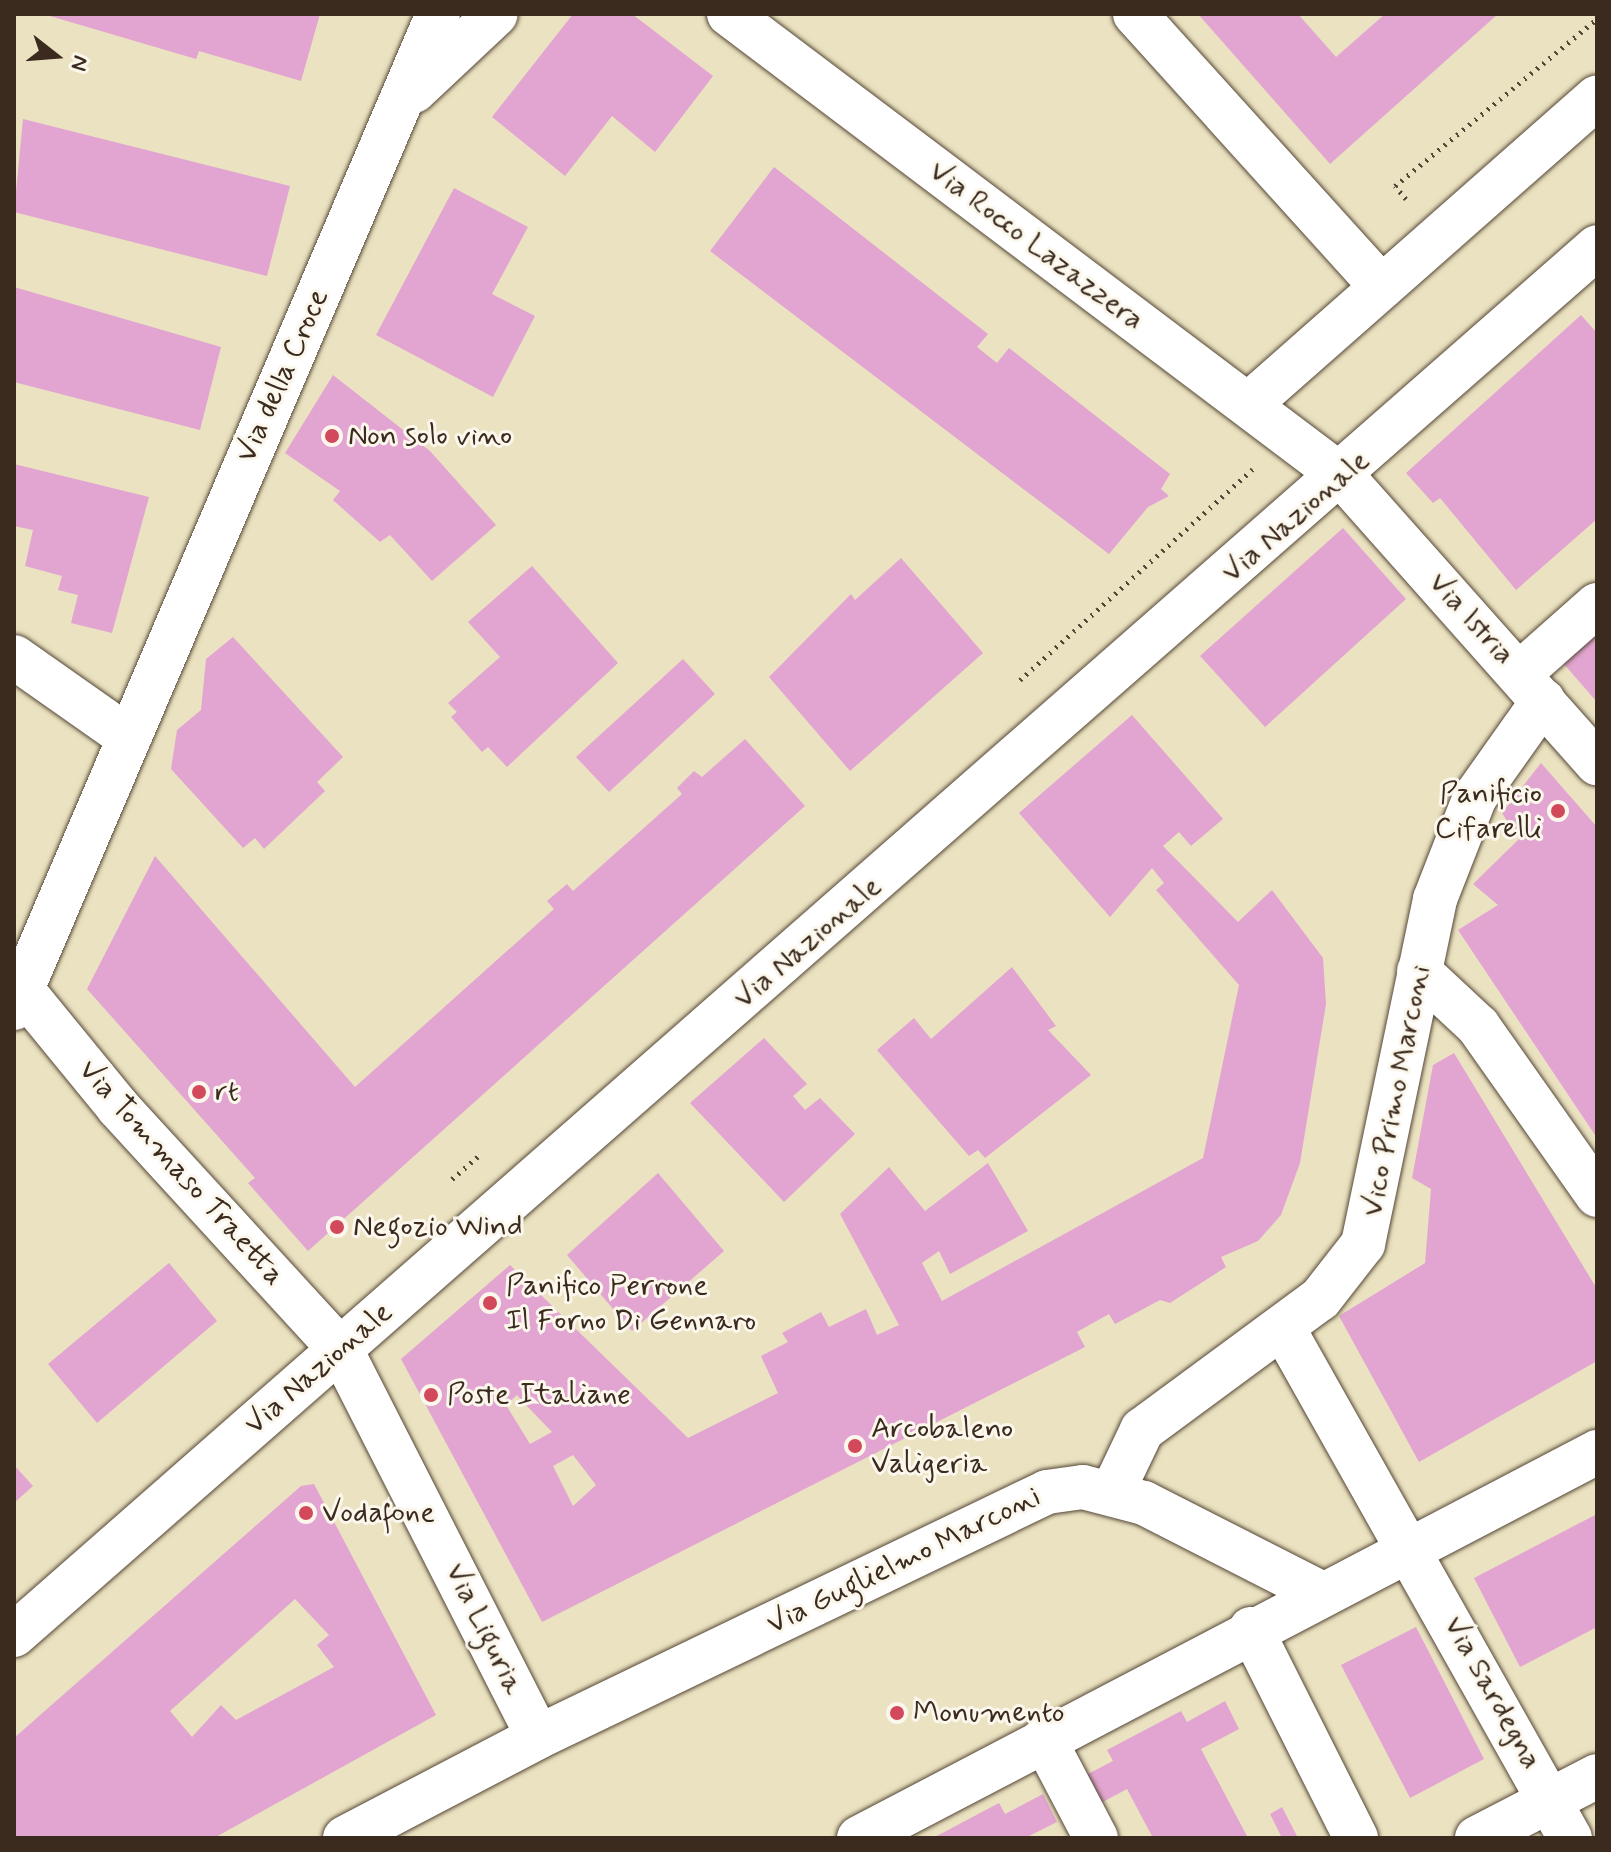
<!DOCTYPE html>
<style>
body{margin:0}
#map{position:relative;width:1611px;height:1852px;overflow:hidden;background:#eae2c0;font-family:Mynerve,sans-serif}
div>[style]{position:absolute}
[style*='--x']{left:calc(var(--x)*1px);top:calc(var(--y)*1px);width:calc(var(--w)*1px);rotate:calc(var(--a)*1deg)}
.building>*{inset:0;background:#e2a5d1}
.path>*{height:5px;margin-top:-2.5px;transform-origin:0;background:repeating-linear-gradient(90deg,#554636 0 2px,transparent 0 8px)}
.roads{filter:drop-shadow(0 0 2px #554636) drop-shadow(0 0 2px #554636)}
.minor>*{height:44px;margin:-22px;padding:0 22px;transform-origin:22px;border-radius:22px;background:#fff}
.dots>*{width:22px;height:22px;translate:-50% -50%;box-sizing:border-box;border:4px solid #fbf7ec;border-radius:50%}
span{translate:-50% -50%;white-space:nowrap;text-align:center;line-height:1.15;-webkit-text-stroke:6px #fbf7ec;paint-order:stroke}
.street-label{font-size:30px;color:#3b2a1e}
.poi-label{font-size:30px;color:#3b2a1e}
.left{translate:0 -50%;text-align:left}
.right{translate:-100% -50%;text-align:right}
.frame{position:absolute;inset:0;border:16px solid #3b2a1e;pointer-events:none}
.north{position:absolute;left:16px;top:16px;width:80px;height:80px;-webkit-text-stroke:6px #fbf7ec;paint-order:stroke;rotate:107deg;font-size:22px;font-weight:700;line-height:32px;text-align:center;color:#3b2a1e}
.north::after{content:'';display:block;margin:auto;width:28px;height:36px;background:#3b2a1e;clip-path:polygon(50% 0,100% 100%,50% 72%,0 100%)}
</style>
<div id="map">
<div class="building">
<div style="clip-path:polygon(43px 14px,320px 14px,301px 81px,199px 51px,196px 59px)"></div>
<div style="clip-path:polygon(573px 14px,632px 14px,713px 76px,655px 152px,612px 116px,565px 176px,492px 117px)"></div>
<div style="clip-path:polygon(1198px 14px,1298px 14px,1336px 57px,1385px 14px,1498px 14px,1330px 164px)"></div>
<div style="clip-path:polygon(23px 119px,290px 186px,267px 276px,14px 212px)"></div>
<div style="clip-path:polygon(774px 167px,988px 334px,977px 347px,997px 363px,1009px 348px,1170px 474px,1161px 489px,1169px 496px,1148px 507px,1109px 554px,710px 251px)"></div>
<div style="clip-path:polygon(454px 188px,528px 227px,492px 294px,535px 316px,493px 397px,376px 335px)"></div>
<div style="clip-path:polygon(14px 287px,221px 347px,200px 430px,14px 382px)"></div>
<div style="clip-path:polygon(1581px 315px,1597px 333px,1597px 519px,1516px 590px,1440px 498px,1433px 503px,1406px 473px)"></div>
<div style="clip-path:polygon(333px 375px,430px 451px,496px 525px,432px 581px,390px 535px,380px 542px,333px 500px,340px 491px,285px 453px)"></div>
<div style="clip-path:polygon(14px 464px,149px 497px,112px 633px,71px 623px,78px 595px,58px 590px,62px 576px,25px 566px,33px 530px,14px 526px)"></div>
<div style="clip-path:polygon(1343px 528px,1406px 599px,1265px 727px,1200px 656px)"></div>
<div style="clip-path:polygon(901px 558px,983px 653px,850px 771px,769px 677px,851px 594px,855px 600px)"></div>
<div style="clip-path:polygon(532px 566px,618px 663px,507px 767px,488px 747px,482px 752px,451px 717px,457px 712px,448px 703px,500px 657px,468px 622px)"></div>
<div style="clip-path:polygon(1597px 633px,1597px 702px,1563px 663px)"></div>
<div style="clip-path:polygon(233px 637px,343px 757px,317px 782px,325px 791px,264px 849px,255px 838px,243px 848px,171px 769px,177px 730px,201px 710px,206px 659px)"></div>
<div style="clip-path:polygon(683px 659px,715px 694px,609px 792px,576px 757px)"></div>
<div style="clip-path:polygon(evenodd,1132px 715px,1223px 819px,1191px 846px,1179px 832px,1163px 846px,1238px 922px,1272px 890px,1323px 958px,1326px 1004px,1300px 1163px,1281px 1215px,1258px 1241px,1221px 1257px,1226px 1267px,1170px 1303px,1160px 1300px,1115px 1324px,1109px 1314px,1077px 1332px,1085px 1347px,542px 1622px,401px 1359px,510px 1265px,688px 1438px,778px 1393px,761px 1356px,788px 1342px,782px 1333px,821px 1312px,829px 1327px,866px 1309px,877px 1335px,899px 1325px,840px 1214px,889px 1167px,925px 1211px,988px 1163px,1028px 1231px,950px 1274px,939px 1251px,922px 1263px,942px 1301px,1203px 1158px,1239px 985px,1156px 890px,1164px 883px,1152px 868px,1110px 917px,1019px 813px,1132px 715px,517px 1395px,524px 1403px,552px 1432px,530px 1444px,506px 1405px,517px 1395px,1132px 715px,573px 1455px,596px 1485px,573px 1506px,553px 1466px,573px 1455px)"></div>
<div style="clip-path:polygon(745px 739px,805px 806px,308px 1251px,248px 1183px,255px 1178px,87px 989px,155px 856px,355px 1087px,554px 909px,547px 901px,567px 884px,573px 891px,682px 794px,677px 788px,694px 771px,702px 777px)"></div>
<div style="clip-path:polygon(1541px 763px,1597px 827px,1597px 1138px,1458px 930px,1498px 905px,1473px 884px,1519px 839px,1502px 813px)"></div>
<div style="clip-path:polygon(1012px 967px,1056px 1026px,1048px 1030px,1091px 1075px,985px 1158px,978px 1150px,969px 1156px,877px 1050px,914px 1018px,931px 1039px)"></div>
<div style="clip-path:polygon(764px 1038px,807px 1084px,793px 1096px,805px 1110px,820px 1098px,855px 1134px,784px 1202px,690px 1103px)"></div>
<div style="clip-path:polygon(1454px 1053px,1597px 1289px,1597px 1361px,1419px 1462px,1339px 1316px,1425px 1263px,1431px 1189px,1412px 1178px,1433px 1065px)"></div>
<div style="clip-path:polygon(658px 1173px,724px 1251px,632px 1331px,567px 1255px)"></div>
<div style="clip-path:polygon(169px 1263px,217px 1321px,97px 1423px,48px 1364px)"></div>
<div style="clip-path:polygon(14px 1465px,33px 1486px,14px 1503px)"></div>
<div style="clip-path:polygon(evenodd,314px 1484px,436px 1715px,214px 1838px,14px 1838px,14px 1738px,301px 1486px,314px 1484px,295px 1599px,329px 1635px,317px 1645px,334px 1667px,236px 1720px,221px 1705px,192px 1737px,170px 1711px,295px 1599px)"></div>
<div style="clip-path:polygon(1597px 1514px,1597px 1627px,1520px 1667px,1474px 1578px)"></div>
<div style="clip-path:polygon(1416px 1627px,1484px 1759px,1410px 1798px,1341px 1665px)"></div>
<div style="clip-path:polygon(1225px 1701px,1239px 1729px,1201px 1749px,1248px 1838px,1153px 1838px,1127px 1789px,1099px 1804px,1084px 1776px,1113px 1761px,1107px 1750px,1181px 1711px,1187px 1722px)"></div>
<div style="clip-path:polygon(1043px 1794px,1057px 1822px,1025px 1838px,933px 1838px,999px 1803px,1005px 1814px)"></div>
<div style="clip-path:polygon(1282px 1807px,1298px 1838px,1282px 1838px,1270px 1814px)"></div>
</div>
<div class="path">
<div style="--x:1406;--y:199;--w:17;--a:-130"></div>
<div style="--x:1395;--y:186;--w:262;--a:-39.6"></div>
<div style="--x:1020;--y:680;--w:314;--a:-42.2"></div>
<div style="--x:452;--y:1179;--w:38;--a:-41"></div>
</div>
<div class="roads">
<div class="minor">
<div style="--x:729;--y:14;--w:769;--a:37.02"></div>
<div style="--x:1343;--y:477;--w:383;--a:48.4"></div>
<div style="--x:1135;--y:14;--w:368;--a:47.9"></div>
<div style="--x:414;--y:91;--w:112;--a:-43.2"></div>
<div style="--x:1248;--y:405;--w:465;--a:-41.4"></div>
<div style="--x:14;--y:657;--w:139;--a:35.1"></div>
<div style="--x:1519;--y:674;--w:104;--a:-41.5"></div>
<div style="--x:1419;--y:971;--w:81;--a:43"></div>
<div style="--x:1478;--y:1026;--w:207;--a:54.8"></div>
<div style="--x:24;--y:992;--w:149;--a:50.7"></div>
<div style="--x:118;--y:1107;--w:330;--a:47.5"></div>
<div style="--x:341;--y:1350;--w:434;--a:63"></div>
<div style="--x:14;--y:1008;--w:1081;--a:-66.9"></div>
<div style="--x:1283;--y:1328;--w:585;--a:60.63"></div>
<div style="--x:1112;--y:1493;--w:70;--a:-64.5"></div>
<div style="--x:1142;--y:1430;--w:221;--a:-36.4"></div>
<div style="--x:1320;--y:1299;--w:70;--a:-52"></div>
<div style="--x:1363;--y:1244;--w:352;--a:-78.2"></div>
<div style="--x:1435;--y:899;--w:110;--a:-68.6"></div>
<div style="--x:1475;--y:797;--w:118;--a:-54.7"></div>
<div style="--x:1251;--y:1629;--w:234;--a:63.3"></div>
<div style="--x:14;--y:1635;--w:2105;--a:-41.24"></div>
<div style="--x:1044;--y:1739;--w:112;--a:62.3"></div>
<div style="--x:345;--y:1838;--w:218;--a:-27.6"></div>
<div style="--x:538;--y:1737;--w:565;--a:-25.7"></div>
<div style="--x:1047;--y:1492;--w:36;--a:-8"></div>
<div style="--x:1083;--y:1487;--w:63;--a:14.7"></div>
<div style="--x:1144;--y:1503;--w:199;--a:27"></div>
<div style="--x:859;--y:1838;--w:833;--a:-27.61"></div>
<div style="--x:1477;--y:1838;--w:135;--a:-27.3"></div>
</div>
</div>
<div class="dots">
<div style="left:332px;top:436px;background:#d1495b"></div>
<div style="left:1558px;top:811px;background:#d1495b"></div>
<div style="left:199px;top:1092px;background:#d1495b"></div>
<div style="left:337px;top:1227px;background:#d1495b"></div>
<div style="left:490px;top:1303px;background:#d1495b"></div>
<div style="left:431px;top:1395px;background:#d1495b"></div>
<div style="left:855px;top:1446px;background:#d1495b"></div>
<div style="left:306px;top:1513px;background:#d1495b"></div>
<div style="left:897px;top:1713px;background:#d1495b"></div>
</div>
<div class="street-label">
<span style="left:1036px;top:246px;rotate:37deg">Via Rocco Lazazzera</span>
<span style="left:283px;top:376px;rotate:-66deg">Via della Croce</span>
<span style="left:1296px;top:517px;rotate:-41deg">Via Nazionale</span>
<span style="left:1471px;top:619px;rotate:48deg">Via Istria</span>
<span style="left:808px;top:943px;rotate:-41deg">Via Nazionale</span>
<span style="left:1397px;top:1091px;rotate:-79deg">Vico Primo Marconi</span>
<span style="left:181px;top:1173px;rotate:48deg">Via Tommaso Traetta</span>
<span style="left:319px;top:1369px;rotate:-41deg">Via Nazionale</span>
<span style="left:904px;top:1561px;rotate:-26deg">Via Guglielmo Marconi</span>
<span style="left:484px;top:1629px;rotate:64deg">Via Liguria</span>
<span style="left:1492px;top:1693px;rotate:61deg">Via Sardegna</span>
</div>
<div class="poi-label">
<span class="left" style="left:348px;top:436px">Non solo vino</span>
<span class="right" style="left:1542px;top:811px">Panificio<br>Cifarelli</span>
<span class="left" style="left:215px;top:1092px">rt</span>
<span class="left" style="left:353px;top:1227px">Negozio Wind</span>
<span class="left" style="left:506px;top:1303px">Panifico Perrone<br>Il Forno Di Gennaro</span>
<span class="left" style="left:447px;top:1395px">Poste Italiane</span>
<span class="left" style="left:871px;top:1446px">Arcobaleno<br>Valigeria</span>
<span class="left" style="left:322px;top:1513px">Vodafone</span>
<span class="left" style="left:913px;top:1713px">Monumento</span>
</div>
<div class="frame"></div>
<div class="north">N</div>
</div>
